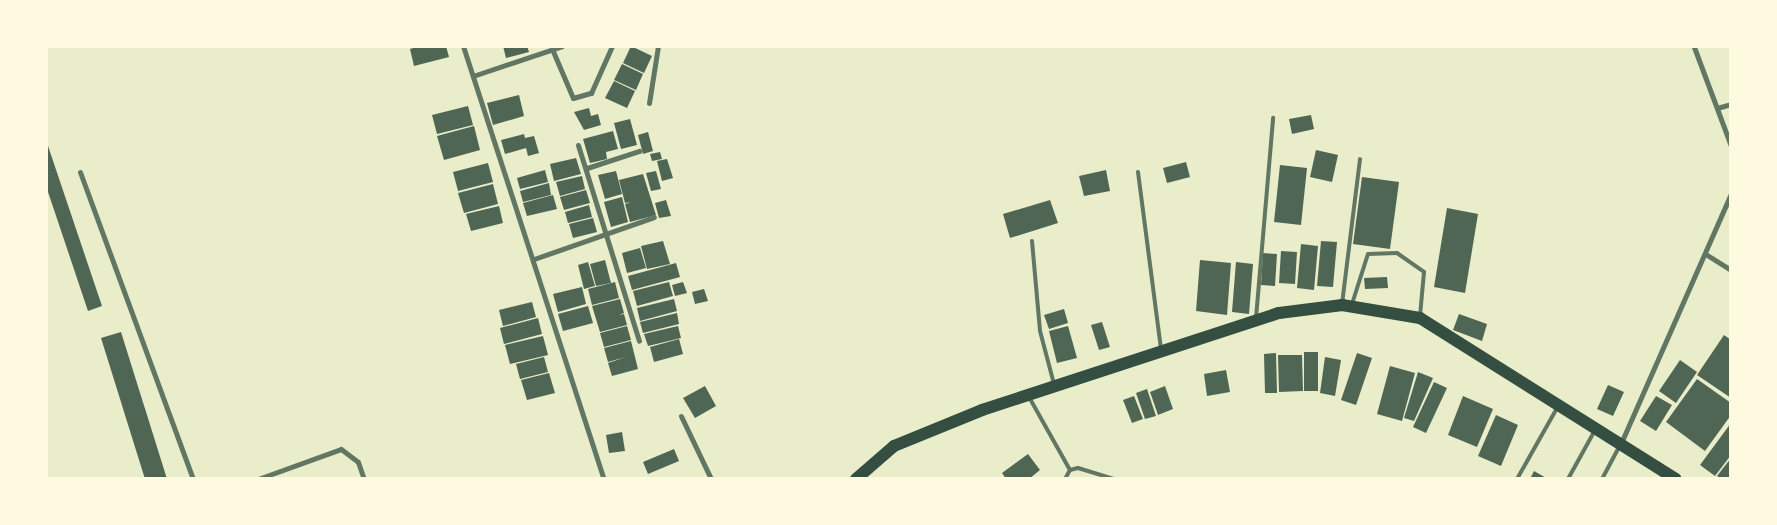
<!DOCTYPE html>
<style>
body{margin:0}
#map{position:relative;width:1777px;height:525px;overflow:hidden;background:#e9edc9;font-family:Arial,sans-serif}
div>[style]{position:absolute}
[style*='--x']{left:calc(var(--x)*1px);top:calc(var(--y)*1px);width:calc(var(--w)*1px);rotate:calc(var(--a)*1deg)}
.building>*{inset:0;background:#4f6655}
.service>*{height:4px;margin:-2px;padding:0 2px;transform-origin:2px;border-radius:2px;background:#617663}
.minor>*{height:5px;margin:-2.5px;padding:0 2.5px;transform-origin:2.5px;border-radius:2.5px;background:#617663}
.trunk>*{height:12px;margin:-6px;padding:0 6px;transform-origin:6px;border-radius:6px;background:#344e41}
span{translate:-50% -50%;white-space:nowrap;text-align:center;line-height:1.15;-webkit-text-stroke:5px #fefae0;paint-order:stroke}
.frame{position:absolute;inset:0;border:48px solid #fefae0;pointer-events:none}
</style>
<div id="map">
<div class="building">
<div style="clip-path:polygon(420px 46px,446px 46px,449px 57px,414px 66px,410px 49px)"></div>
<div style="clip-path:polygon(503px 46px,527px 46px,529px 52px,506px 58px)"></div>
<div style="clip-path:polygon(631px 46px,652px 56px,644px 73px,623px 63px)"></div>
<div style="clip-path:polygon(622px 64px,643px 74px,636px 90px,614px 80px)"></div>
<div style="clip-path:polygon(614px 81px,635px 91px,627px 108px,605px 98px)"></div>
<div style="clip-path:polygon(519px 95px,524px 116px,493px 125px,487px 103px)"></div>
<div style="clip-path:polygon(468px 106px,473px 125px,437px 134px,432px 115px)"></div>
<div style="clip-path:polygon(589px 108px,591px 116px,598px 114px,601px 125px,584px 130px,574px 112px)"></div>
<div style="clip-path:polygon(1311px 115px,1314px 129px,1292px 134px,1289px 119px)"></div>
<div style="clip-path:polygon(630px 119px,637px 145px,621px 149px,614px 123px)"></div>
<div style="clip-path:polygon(474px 126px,480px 150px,444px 160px,437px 136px)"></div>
<div style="clip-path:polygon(613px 131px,618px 149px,606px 152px,607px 159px,590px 163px,583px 139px)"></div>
<div style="clip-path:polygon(648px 132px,653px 151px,643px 154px,638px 135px)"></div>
<div style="clip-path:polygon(524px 134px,525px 138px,534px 136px,539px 153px,528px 156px,526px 148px,505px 154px,501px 140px)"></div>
<div style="clip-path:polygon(46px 140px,102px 306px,88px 311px,46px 186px)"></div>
<div style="clip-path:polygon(1316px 150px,1338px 155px,1332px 182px,1310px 177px)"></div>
<div style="clip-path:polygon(660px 152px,662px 159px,652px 161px,650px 154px)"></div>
<div style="clip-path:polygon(576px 158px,581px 174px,554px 181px,550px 164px)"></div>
<div style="clip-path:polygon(667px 159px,673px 178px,662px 181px,657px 161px)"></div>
<div style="clip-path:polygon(1186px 162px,1190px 177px,1167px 183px,1163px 168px)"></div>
<div style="clip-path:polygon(488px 163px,493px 182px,458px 191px,453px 172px)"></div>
<div style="clip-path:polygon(1280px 165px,1307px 168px,1301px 225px,1274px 222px)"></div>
<div style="clip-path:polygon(545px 170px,548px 182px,520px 189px,517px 178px)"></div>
<div style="clip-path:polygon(1106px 170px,1110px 191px,1084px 196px,1079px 176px)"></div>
<div style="clip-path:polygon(616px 171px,622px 194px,605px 199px,598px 175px)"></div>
<div style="clip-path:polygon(656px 171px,661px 189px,651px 191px,646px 173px)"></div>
<div style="clip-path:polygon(643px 174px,656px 215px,630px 222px,625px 204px,631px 202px,625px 203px,619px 180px)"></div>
<div style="clip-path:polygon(582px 176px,585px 189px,560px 196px,556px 182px)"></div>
<div style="clip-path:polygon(1362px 177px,1399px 182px,1390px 249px,1353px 244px)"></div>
<div style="clip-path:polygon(549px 183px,551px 195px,523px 202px,520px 191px)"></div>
<div style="clip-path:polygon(493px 184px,498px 204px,464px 213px,458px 193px)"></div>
<div style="clip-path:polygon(586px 190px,590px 203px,564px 210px,560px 197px)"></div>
<div style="clip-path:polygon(553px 195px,557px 209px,527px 216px,523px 203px)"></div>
<div style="clip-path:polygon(622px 197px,628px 222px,611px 227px,604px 202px)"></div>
<div style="clip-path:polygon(666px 200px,671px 216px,659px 218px,655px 203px)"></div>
<div style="clip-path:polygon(1050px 200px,1058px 223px,1010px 238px,1003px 214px)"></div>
<div style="clip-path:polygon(589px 205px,592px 217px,568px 223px,565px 212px)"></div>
<div style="clip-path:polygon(499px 206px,503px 223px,471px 231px,466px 214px)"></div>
<div style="clip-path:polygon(1447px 208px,1478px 214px,1465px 293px,1434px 287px)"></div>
<div style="clip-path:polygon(593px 218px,597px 232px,573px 238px,569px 224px)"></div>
<div style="clip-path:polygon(663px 241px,670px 264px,647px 269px,641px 246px)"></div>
<div style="clip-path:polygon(1321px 241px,1337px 242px,1333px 287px,1317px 286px)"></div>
<div style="clip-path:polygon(1301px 244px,1318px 246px,1314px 290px,1297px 288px)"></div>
<div style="clip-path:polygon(640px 248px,646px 268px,627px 273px,622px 253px)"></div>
<div style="clip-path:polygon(1281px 251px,1297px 252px,1295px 284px,1279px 283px)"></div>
<div style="clip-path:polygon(1263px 253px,1277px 254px,1275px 286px,1261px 285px)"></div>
<div style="clip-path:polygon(605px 260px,611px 283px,596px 286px,590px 264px)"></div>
<div style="clip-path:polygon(1200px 260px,1231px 263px,1227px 315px,1196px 311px)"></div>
<div style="clip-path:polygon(588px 262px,595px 286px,584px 289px,578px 265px)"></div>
<div style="clip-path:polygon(1236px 262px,1253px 264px,1249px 314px,1232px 312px)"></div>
<div style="clip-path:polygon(676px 263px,680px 277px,632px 290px,628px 276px)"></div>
<div style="clip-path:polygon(1387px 277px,1388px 288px,1365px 289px,1364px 278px)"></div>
<div style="clip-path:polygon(615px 282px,619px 298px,592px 305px,588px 289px)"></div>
<div style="clip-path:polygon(669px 282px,673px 296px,637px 306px,633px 291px)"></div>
<div style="clip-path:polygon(683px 282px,687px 293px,675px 296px,672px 285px)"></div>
<div style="clip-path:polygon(582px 287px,586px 304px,558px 312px,553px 294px)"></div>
<div style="clip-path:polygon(704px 289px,708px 301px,695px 304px,692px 292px)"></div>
<div style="clip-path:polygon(620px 299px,624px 313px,619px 315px,624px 314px,627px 325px,600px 332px,592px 306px)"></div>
<div style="clip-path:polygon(674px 299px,677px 311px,640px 321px,637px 308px)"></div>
<div style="clip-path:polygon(532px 302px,536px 317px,503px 326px,499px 310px)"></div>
<div style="clip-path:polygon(588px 306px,593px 323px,563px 331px,558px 314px)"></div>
<div style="clip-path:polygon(1064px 309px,1068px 323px,1049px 329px,1044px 315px)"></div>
<div style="clip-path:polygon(677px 313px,679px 324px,643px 333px,640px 322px)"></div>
<div style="clip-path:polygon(1459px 314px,1487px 324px,1482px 341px,1453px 330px)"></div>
<div style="clip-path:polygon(538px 318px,542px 334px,504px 344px,500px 328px)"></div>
<div style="clip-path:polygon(1102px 322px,1110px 347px,1099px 350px,1091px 325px)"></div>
<div style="clip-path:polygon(627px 326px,631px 340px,604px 347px,600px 333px)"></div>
<div style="clip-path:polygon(678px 326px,681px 338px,648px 346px,644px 334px)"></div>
<div style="clip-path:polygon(1068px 326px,1077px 358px,1057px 363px,1049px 331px)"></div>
<div style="clip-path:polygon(121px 332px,167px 479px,145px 479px,101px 338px)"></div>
<div style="clip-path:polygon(1724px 335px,1731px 340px,1731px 398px,1697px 375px)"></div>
<div style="clip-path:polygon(543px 336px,548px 355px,510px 364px,505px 345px)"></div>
<div style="clip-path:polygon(679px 339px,683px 354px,654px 362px,650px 347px)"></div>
<div style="clip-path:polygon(631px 341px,638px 369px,612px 376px,608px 363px,626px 357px,608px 362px,604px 348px)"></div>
<div style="clip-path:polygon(1304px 352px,1318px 352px,1318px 391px,1304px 391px)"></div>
<div style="clip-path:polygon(1276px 353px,1277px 393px,1265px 393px,1264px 354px)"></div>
<div style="clip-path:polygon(1357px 353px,1372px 358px,1356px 405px,1341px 400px)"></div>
<div style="clip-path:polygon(1278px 355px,1302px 355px,1303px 391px,1279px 392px)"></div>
<div style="clip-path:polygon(544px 357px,548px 372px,520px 379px,516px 364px)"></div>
<div style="clip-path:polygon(1325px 357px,1341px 360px,1335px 396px,1320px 393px)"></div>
<div style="clip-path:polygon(1680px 360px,1697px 372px,1676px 403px,1659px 391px)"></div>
<div style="clip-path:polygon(1390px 366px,1415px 373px,1402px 421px,1377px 414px)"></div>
<div style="clip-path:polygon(1226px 370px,1230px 392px,1207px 396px,1204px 374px)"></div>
<div style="clip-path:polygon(1418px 372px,1433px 378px,1414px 421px,1404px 418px)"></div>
<div style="clip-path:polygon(549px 373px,555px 393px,527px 400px,521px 380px)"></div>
<div style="clip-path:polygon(1697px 379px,1731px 403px,1731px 415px,1705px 451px,1666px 422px)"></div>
<div style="clip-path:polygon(1434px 382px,1447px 388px,1426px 433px,1413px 427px)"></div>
<div style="clip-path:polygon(1608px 385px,1624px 392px,1613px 416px,1597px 409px)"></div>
<div style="clip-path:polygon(705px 386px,716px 406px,695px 418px,683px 398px)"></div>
<div style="clip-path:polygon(1165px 386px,1173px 409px,1158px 415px,1150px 392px)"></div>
<div style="clip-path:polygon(1147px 389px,1156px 416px,1145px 419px,1136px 393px)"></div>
<div style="clip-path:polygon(1134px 396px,1143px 419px,1132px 423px,1123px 400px)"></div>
<div style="clip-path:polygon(1463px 396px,1493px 409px,1477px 447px,1448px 435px)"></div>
<div style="clip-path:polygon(1656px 396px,1672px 405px,1656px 431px,1640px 421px)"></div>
<div style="clip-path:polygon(1496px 415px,1518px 425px,1501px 466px,1478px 456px)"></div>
<div style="clip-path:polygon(1731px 423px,1731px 455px,1715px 476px,1700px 465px)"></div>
<div style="clip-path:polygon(622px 432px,625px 451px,609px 453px,606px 435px)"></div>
<div style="clip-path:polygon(674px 449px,679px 461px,648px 474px,643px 462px)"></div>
<div style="clip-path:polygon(1028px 454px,1040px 470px,1029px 479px,1006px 479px,1002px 473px)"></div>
<div style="clip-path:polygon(1731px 458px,1731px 479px,1721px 479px,1717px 476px)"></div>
<div style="clip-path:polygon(1534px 471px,1548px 479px,1530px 479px)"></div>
</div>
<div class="service">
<div style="--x:1138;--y:172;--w:177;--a:82.6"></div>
<div style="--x:1032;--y:241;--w:90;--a:84.9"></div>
<div style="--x:1040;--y:331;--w:55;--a:75.2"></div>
<div style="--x:1342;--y:304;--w:146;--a:-82.9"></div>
<div style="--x:1352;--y:304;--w:52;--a:-72.3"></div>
<div style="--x:1368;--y:254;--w:29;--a:-2"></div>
<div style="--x:1397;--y:253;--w:33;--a:35"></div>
<div style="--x:1424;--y:272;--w:44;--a:95.2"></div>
<div style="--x:1256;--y:318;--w:201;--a:-85.1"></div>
<div style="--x:1029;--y:397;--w:84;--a:60.7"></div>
<div style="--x:1070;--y:470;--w:8;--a:-14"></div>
<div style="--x:1078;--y:468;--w:39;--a:17"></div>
<div style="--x:1065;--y:479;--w:10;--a:-61"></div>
<div style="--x:1517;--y:479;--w:81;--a:-60.6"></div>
<div style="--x:1568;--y:479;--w:56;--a:-61.1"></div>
<div style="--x:1602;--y:479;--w:38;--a:-62"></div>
</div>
<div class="minor">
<div style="--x:463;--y:46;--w:455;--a:72"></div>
<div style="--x:1694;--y:47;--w:106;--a:69.5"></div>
<div style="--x:552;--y:49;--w:53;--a:66.8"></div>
<div style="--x:573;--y:98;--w:19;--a:-16"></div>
<div style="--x:591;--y:93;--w:51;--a:-65.9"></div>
<div style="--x:473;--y:76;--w:94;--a:-18.6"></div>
<div style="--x:649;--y:103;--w:58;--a:-81"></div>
<div style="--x:1717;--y:108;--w:15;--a:-16"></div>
<div style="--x:578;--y:145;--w:205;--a:72.7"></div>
<div style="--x:587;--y:168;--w:55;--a:-18.1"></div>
<div style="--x:80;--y:172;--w:327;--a:69.8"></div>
<div style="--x:1707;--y:255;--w:28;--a:32"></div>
<div style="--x:534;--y:259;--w:127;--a:-19.3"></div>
<div style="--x:681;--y:416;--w:70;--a:64.5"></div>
<div style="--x:1621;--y:443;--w:272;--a:-66.2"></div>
<div style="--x:258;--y:479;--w:88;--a:-19.9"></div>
<div style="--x:341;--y:449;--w:21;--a:37"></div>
<div style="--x:358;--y:462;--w:18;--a:71"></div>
</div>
<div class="trunk">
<div style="--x:856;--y:479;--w:50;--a:-41"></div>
<div style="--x:894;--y:446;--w:95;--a:-22.2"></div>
<div style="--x:982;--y:410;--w:312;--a:-18.1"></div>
<div style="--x:1279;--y:313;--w:64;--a:-7.2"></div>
<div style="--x:1342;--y:305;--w:79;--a:9.5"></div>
<div style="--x:1420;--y:318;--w:302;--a:32.2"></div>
</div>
<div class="frame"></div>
</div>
